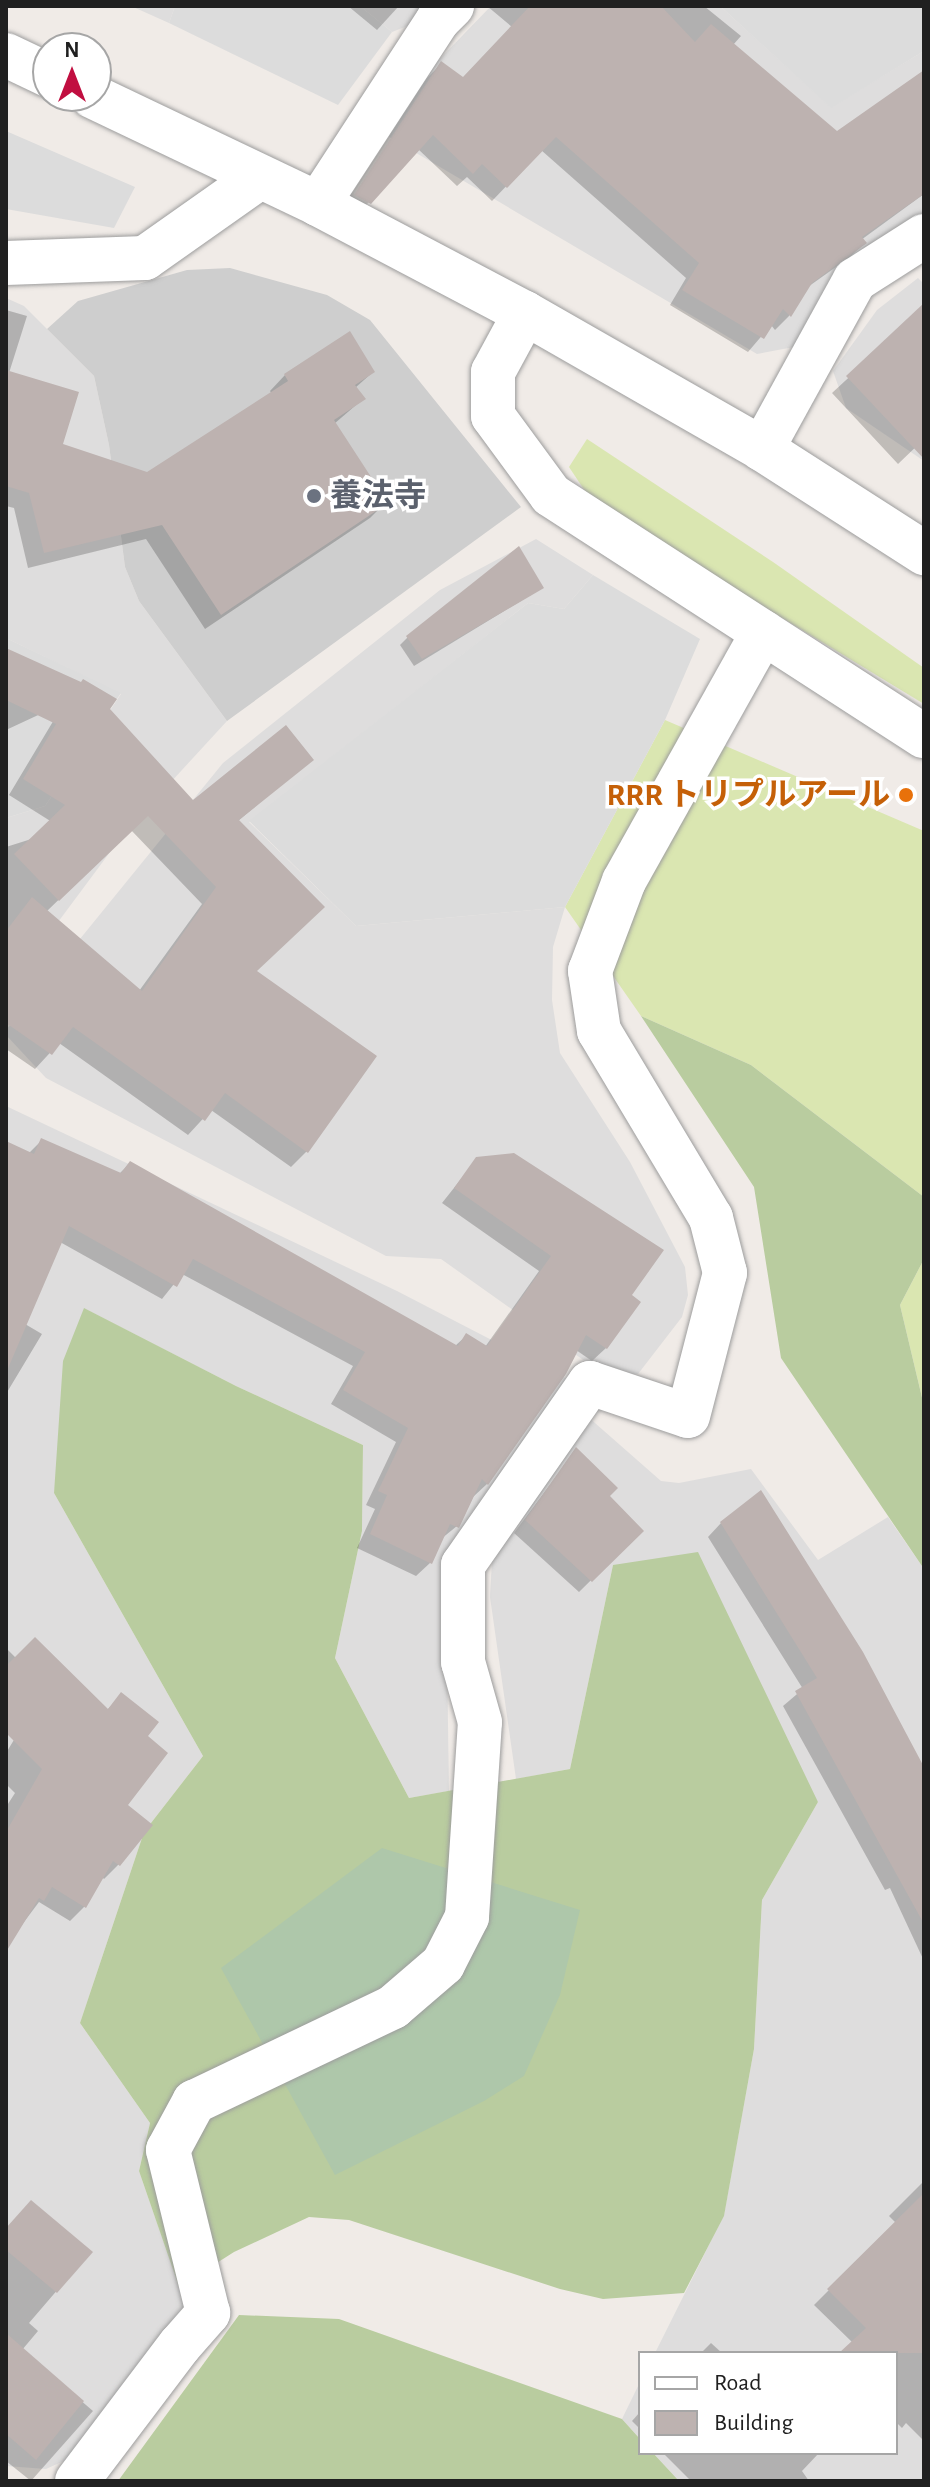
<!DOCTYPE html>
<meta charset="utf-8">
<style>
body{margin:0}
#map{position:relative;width:930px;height:2487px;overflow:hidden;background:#f0ebe7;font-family:"Alegreya Sans","Noto Sans JP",sans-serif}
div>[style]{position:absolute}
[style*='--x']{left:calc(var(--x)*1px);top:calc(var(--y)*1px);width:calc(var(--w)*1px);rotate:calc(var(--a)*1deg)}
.residential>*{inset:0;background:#dedddd}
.religious>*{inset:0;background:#cecece}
.grass>*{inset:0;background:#dae6b1}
.forest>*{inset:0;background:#b9cc9f}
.cemetery>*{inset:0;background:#aec7aa}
.parking>*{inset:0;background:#dcdcdc}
.shadow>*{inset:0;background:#0003}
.building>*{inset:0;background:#bdb2b0}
.roads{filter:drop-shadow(0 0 2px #9d9d9d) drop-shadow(0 0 2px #9d9d9d)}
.minor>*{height:44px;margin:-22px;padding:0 22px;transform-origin:22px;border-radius:22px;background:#fff}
.dots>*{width:22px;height:22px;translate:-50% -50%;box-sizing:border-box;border:4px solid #fff;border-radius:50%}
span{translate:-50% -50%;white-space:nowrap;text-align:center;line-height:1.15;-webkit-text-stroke:7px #fff;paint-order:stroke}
.worship-label{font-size:32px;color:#5b616d;font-weight:700}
.left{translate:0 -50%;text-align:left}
.food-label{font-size:32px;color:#c56008;font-weight:700}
.right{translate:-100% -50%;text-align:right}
.frame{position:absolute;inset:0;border:8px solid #202020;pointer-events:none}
.legend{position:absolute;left:638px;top:2351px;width:260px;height:104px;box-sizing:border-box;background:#fff;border:2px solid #a6a6a6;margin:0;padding:10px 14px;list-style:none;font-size:24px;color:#202020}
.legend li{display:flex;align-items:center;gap:16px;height:40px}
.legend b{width:40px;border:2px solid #a6a6a6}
.north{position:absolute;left:32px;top:32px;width:80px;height:80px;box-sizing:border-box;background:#fff;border:2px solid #a6a6a6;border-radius:50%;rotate:0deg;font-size:22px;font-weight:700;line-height:32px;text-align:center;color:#202020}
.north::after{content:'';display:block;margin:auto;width:28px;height:36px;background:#c10f40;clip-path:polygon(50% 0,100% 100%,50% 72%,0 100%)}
</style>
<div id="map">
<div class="residential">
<div style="clip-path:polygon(131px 6px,175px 6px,169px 23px)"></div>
<div style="clip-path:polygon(360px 6px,429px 6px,410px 25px,392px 32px)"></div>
<div style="clip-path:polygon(491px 6px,720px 6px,831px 107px,924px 51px,924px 216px,799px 346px,757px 354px,384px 134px,407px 93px)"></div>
<div style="clip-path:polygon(918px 278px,924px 284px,924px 461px,846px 408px,833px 371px,877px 310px)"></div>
<div style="clip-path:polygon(6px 298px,24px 306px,94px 376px,109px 445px,125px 567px,139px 601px,227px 721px,125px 832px,6px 992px,6px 818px,45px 806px,121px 694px,6px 638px)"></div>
<div style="clip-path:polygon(536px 539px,593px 575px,564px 609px,528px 603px,249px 822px,356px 926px,565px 907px,553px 947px,552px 1000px,560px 1053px,630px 1162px,685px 1267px,688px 1295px,682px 1317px,638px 1374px,603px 1374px,441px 1259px,386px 1256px,46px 1078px,6px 1035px,6px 1030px,223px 763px,440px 590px)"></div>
<div style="clip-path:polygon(6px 1106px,397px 1291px,569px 1380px,446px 1589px,449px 1791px,409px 1798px,335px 1658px,362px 1531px,363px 1445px,236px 1386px,85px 1309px,54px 1493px,203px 1756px,144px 1832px,80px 2023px,150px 2123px,139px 2171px,187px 2309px,79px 2454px,46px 2469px,6px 2466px)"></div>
<div style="clip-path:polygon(587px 1416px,661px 1481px,679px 1483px,751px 1469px,818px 1560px,888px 1517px,924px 1569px,924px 2481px,679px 2481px,653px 2453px,896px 2453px,896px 2353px,655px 2353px,724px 2215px,754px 2049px,762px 1900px,818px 1802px,613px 1565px,570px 1769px,516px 1779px,490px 1597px,492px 1561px)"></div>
<div style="clip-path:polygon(640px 2382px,640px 2439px,622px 2419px)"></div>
</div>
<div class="religious">
<div style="clip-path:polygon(230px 268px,327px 295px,370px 320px,521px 507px,227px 721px,139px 601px,125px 567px,109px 445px,94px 376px,47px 329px,78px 301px,187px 270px)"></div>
</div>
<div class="grass">
<div style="clip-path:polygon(587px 439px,773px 562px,924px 668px,924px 704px,593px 503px,569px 467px)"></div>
<div style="clip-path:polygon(665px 720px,924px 831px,924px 1197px,751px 1065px,641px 1016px,565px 907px)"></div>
<div style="clip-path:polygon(924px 1259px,924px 1406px,900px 1305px)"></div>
</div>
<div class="forest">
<div style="clip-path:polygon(641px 1016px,751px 1065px,924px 1197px,924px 1259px,900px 1305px,924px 1406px,924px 1569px,781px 1358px,754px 1187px)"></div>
<div style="clip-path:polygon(84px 1308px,236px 1386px,363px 1445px,362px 1531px,335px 1658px,409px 1798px,570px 1769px,613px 1565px,698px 1552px,818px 1802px,762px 1900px,754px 2049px,724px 2216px,684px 2293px,603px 2299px,560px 2289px,349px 2220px,309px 2217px,234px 2252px,179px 2287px,139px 2171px,150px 2123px,80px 2023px,144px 1832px,203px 1756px,54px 1493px,63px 1361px)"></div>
<div style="clip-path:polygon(239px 2315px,339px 2319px,622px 2419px,640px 2439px,640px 2453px,653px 2453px,679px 2481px,118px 2481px)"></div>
</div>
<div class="cemetery">
<div style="clip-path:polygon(382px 1848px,580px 1910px,560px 1995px,524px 2076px,484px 2101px,335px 2175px,221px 1968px)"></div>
</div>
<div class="parking">
<div style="clip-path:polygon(175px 6px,360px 6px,392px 32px,338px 105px,169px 23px)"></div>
<div style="clip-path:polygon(720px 6px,924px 6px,924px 51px,831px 108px)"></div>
<div style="clip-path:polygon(6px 131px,135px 187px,114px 228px,6px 209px)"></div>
<div style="clip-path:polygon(593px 575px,700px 639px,665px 720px,565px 907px,356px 926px,249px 821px,528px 603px,564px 609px)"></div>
<div style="clip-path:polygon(6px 638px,121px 693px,45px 806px,6px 818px)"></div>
</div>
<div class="shadow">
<div style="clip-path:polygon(348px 6px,399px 6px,377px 30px)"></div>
<div style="clip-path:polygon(487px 6px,704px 6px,741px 36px,733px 45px,837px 133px,924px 73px,924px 194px,861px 240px,864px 243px,850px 257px,805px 289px,789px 316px,775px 330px,771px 325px,748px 352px,670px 305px,686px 278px,541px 150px,492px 201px,467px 177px,457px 186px,418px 149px,355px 217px,341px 210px,427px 78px,441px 64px,463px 79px,512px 27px)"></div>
<div style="clip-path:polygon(924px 308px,924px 445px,921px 442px,898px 464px,832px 393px)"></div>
<div style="clip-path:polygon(6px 310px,27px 316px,9px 373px,60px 445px,147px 474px,272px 394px,270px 391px,285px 375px,373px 372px,355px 388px,363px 399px,334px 424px,385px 503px,370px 518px,205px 629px,146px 539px,28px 568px,14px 508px,6px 506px)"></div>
<div style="clip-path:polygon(542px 588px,414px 666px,400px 645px,408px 637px)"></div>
<div style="clip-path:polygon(evenodd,6px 650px,193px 802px,311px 759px,238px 821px,254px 972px,307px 1151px,291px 1167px,211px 1110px,188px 1135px,59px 1043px,35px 1069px,6px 1049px,6px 847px,63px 829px,9px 795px,64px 703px,6px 730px,6px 650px,131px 830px,202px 904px,139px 991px,46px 912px,131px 830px)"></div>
<div style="clip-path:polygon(42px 1140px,119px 1174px,130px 1163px,455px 1346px,466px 1336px,485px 1347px,539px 1271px,442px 1203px,477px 1159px,629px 1295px,606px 1348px,592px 1361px,576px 1350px,487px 1484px,473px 1497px,457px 1526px,441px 1539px,430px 1563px,416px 1576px,357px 1548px,375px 1509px,366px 1505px,396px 1442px,331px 1404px,353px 1366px,182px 1274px,162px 1299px,60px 1242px,25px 1324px,42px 1334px,6px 1394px,6px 1144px,29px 1153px)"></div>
<div style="clip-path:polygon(576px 1450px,607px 1496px,641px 1531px,579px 1592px,514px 1533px)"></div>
<div style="clip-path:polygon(721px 1523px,924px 1770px,924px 1961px,890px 1888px,885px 1890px,783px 1706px,803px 1689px,708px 1537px)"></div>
<div style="clip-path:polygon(6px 1648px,16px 1658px,107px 1710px,122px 1695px,145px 1737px,125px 1805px,150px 1825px,118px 1865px,104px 1879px,102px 1877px,84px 1907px,70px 1921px,39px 1902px,6px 1946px,6px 1807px,15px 1793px,6px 1784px,6px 1753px,26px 1720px,6px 1723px)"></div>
<div style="clip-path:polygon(924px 2181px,924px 2441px,906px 2423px,902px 2428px,896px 2422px,896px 2353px,843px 2353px,853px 2343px,814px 2305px,896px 2223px,889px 2216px)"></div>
<div style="clip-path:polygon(6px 2229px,90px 2252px,29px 2323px,38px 2331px,22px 2350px,93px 2411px,31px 2481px,6px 2461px)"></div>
<div style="clip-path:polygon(711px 2343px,722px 2353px,701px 2353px)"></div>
<div style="clip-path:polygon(640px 2412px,640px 2429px,632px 2421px)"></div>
<div style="clip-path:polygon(663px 2453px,819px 2453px,802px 2471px,809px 2481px,691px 2481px)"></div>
</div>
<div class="building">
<div style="clip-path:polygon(530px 6px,661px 6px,695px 42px,711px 24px,837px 131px,924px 70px,924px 194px,862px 237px,867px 243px,812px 283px,791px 317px,783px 309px,764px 339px,682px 290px,699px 263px,556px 137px,507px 188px,482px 164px,473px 174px,433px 135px,371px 204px,354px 195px,441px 61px,463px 77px)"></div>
<div style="clip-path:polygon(924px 303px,924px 459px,846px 376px)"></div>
<div style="clip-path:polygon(350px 331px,375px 372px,355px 385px,366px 399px,334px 420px,388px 503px,221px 615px,162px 525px,44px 553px,29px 493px,6px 486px,6px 370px,79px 392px,63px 444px,147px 472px,288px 381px,284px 374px)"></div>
<div style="clip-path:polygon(519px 546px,544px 588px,422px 659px,406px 636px)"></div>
<div style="clip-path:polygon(6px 648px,81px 682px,83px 679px,117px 699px,110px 709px,193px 800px,286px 725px,314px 760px,239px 820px,325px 907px,257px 971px,377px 1056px,308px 1153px,225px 1093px,205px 1121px,73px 1027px,52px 1055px,6px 1023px,6px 931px,32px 897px,142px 991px,216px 887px,148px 816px,59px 901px,14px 854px,65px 805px,23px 779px,56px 724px,6px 700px)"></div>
<div style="clip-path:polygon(41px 1138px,121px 1173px,130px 1161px,458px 1346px,466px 1333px,487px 1346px,551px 1256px,454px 1188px,476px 1157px,514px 1153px,664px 1250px,632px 1295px,641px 1302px,607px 1349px,586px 1335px,566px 1374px,488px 1485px,482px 1479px,459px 1528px,450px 1524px,432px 1564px,370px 1534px,387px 1495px,378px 1491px,408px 1428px,343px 1390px,365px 1352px,193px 1259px,177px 1287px,69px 1226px,6px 1373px,6px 1141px,34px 1154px)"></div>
<div style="clip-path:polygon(576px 1447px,618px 1488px,610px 1496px,644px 1531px,592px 1582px,525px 1520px)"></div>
<div style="clip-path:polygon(761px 1490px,863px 1652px,924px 1767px,924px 1924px,795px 1691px,817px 1678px,720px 1522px)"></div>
<div style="clip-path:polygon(35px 1637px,108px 1709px,121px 1692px,159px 1722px,148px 1736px,168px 1753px,128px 1805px,153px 1825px,120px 1866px,113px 1861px,86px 1908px,52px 1887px,44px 1901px,39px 1898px,6px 1952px,6px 1832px,42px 1769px,6px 1733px,6px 1666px)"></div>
<div style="clip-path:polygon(924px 2193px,924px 2353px,839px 2353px,866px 2328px,827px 2289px)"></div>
<div style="clip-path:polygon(31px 2200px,93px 2252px,57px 2293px,6px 2250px,6px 2228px)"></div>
<div style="clip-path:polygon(6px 2333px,84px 2401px,36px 2460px,6px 2434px)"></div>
</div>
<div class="roads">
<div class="minor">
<div style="--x:6;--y:55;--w:47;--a:25.5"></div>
<div style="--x:92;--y:96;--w:250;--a:25.5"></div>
<div style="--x:318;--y:204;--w:234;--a:27.8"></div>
<div style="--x:525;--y:313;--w:273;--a:29.8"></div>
<div style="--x:762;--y:449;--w:193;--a:32.7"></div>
<div style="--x:318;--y:204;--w:220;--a:-56.9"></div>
<div style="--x:438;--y:20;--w:20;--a:-45"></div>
<div style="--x:6;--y:263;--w:139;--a:-2.1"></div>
<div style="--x:145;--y:258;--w:141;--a:-35.2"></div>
<div style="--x:525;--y:313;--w:67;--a:118.5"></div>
<div style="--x:493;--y:372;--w:44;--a:90"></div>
<div style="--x:493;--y:416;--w:98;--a:53.7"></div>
<div style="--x:551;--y:495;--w:444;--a:32.9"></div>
<div style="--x:762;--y:449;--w:193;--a:-61.2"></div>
<div style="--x:855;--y:280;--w:82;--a:-32.5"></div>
<div style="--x:77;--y:2481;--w:171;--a:-52.9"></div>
<div style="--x:180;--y:2345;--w:43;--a:-48.8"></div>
<div style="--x:208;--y:2313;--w:168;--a:-103.8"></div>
<div style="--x:168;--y:2150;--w:55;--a:-61.6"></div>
<div style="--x:194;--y:2102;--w:221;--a:-25.5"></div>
<div style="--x:393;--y:2007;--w:66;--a:-40.7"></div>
<div style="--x:443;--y:1964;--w:53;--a:-62.9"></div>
<div style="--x:467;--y:1917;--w:195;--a:-86.2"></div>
<div style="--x:480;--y:1722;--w:62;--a:-105.8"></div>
<div style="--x:463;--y:1662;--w:97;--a:-90"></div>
<div style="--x:463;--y:1565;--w:222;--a:-55.1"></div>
<div style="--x:590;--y:1383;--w:103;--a:18.6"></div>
<div style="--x:688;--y:1416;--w:148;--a:-75.5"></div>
<div style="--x:725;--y:1273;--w:57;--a:-104.3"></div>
<div style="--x:711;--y:1218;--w:218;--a:-120.9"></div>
<div style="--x:599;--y:1031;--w:61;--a:-98.5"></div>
<div style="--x:590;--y:971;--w:96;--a:-69.3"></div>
<div style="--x:624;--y:881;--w:285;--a:-60.8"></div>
</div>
</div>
<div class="dots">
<div style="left:314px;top:496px;background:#6b7280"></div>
<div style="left:906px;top:795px;background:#e8710a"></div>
</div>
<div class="worship-label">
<span class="left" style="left:330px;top:496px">養法寺</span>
</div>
<div class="food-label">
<span class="right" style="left:890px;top:795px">RRR トリプルアール</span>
</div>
<div class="frame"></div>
<ul class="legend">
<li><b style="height:10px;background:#fff"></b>Road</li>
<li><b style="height:22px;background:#bdb2b0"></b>Building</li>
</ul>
<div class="north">N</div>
</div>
